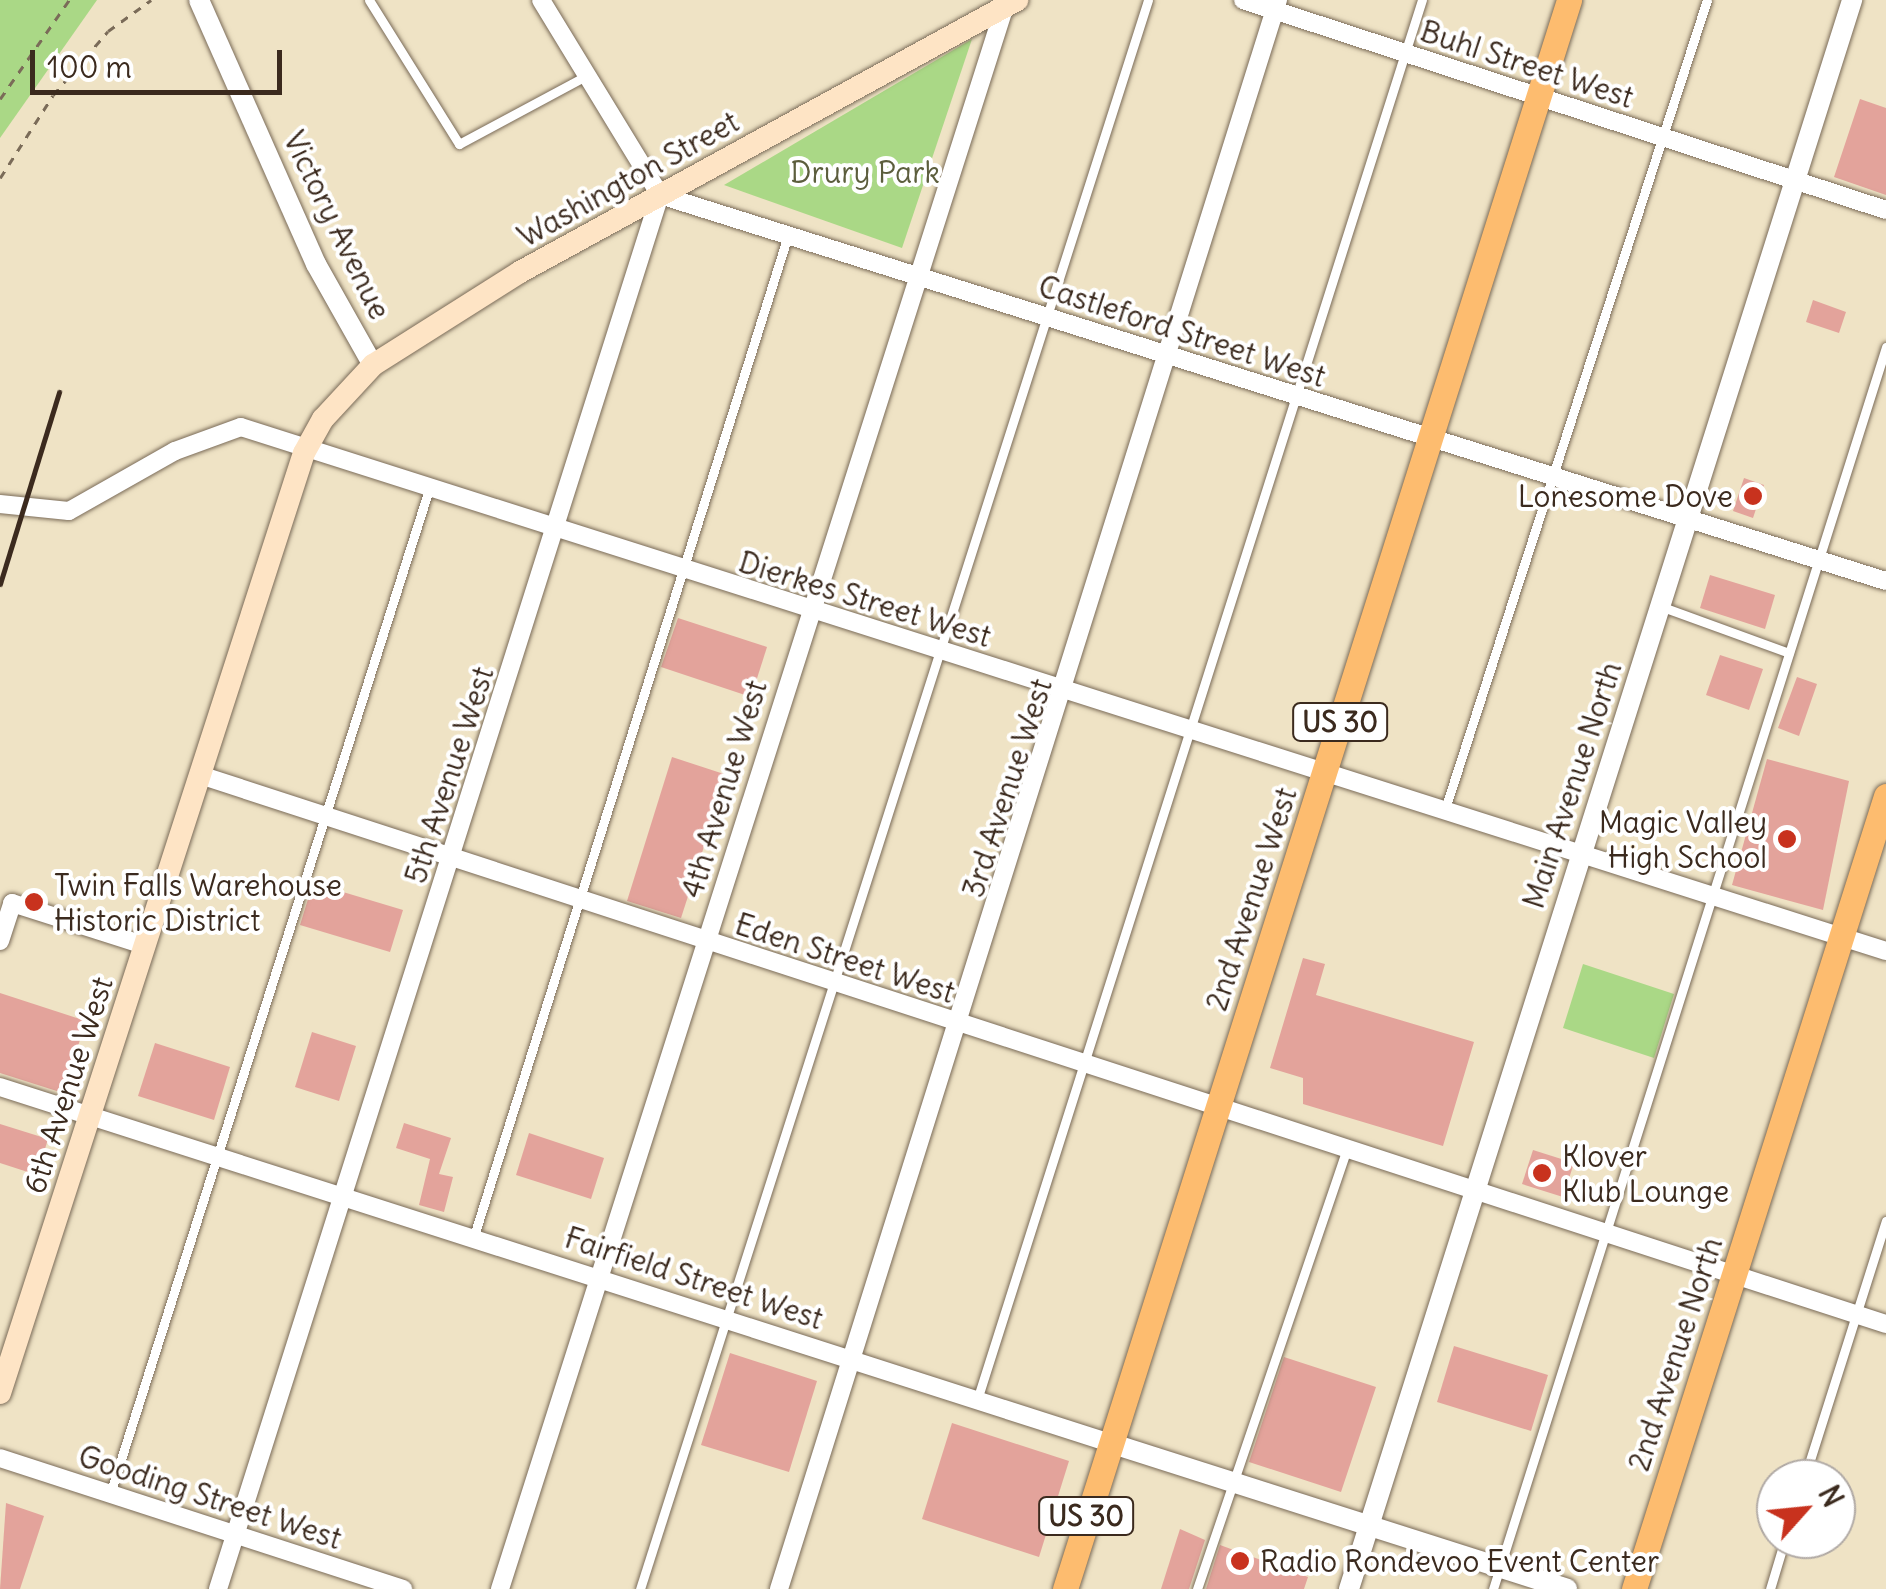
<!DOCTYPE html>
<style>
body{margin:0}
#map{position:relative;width:1886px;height:1589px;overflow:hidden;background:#efe3c5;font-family:Delius,sans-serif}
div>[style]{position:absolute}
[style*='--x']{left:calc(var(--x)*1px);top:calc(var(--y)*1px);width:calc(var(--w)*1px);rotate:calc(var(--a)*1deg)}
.green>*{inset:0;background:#aad886}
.building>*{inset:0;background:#e3a39b}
.path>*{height:2.5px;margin-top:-1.25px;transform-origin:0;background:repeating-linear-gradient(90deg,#7a6b58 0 8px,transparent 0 16px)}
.roads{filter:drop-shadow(0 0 2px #7a6b58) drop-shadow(0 0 2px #7a6b58)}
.service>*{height:9px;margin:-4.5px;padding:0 4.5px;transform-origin:4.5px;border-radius:4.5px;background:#fff}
.minor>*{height:18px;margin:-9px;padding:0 9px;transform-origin:9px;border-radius:9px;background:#fff}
.tertiary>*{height:20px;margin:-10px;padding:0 10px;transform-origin:10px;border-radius:10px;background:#fff}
.secondary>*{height:22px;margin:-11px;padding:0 11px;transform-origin:11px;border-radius:11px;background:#fee4c5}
.primary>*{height:25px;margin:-12.5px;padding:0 12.5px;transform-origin:12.5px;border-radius:12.5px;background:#fdbc6f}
.rail>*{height:5px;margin:-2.5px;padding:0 2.5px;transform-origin:2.5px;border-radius:2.5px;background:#3b2a1e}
.dots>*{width:28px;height:28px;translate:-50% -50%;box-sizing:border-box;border:5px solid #fff;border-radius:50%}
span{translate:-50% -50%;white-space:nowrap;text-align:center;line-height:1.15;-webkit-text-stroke:8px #fff;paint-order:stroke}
.shield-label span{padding:2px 8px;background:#fff;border:2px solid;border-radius:8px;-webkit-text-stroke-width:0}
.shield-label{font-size:28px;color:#3b2a1e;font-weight:700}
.street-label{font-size:30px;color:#3b2a1e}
.park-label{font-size:30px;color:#5c5e3d}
.poi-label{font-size:30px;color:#3b2a1e}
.right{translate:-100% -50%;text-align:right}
.left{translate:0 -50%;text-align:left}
.north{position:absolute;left:1756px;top:1459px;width:100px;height:100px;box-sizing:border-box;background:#fff;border:2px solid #b1aaa5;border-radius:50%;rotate:63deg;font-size:28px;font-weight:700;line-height:40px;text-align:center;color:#3b2a1e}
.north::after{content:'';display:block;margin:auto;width:35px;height:45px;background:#c8321e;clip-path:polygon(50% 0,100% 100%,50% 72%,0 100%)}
.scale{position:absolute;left:30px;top:50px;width:252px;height:45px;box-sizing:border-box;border:5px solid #3b2a1e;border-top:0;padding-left:12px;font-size:30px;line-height:35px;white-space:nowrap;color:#3b2a1e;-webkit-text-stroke:8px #fff;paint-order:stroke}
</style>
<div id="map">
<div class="green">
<div style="clip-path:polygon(0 0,97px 0,0 138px)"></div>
<div style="clip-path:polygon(972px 39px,902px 248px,724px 185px)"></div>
<div style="clip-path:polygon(1583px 964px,1674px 994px,1654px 1058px,1563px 1028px)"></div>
</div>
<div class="building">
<div style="clip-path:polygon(1860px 99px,1886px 108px,1886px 195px,1834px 177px)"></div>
<div style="clip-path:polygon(1813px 300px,1846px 312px,1839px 333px,1806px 322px)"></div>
<div style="clip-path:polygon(1744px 478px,1764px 485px,1753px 518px,1733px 511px)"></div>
<div style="clip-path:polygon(1710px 575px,1775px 595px,1765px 629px,1700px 608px)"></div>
<div style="clip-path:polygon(678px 618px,767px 647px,751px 697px,661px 667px)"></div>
<div style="clip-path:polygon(1720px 655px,1763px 669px,1749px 710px,1706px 695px)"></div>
<div style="clip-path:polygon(1797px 677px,1817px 684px,1799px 736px,1778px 728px)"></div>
<div style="clip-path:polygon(672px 757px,727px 775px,681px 918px,627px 901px)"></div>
<div style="clip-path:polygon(1767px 759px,1849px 781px,1823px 910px,1732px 885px)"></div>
<div style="clip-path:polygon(313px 883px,403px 910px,390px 952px,300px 925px)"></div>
<div style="clip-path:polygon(1303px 958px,1325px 964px,1316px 995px,1474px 1042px,1443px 1146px,1303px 1104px,1303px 1078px,1270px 1068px)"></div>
<div style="clip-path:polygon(0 993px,86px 1021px,63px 1093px,0 1073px)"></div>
<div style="clip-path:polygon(312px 1032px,356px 1046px,339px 1101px,295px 1087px)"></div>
<div style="clip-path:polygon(155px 1043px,230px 1067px,214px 1120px,138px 1096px)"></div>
<div style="clip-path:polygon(404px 1123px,451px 1138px,439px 1174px,453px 1177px,444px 1212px,419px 1205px,430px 1159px,396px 1148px)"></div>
<div style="clip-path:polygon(0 1124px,48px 1139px,37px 1175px,0 1163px)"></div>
<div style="clip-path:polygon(529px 1133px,604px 1158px,591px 1199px,516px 1175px)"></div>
<div style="clip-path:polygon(1533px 1150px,1574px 1163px,1563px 1197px,1522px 1184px)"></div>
<div style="clip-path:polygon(1454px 1346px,1548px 1375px,1531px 1431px,1437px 1402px)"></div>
<div style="clip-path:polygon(730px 1353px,817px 1381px,789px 1472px,701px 1445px)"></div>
<div style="clip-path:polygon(1284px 1357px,1376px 1387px,1341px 1492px,1249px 1462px)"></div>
<div style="clip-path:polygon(952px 1423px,1069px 1461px,1039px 1557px,922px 1519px)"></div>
<div style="clip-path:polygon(6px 1503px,44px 1516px,20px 1589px,0 1589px)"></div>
<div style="clip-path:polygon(1180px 1529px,1205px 1540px,1189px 1589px,1161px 1589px)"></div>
<div style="clip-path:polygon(1220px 1545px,1308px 1577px,1304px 1589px,1206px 1589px)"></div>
</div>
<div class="path">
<div style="--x:0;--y:99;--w:121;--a:-55.1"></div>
<div style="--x:0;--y:178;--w:98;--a:-57.4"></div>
<div style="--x:53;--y:95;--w:84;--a:-49.3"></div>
<div style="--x:108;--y:31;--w:53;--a:-35.8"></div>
</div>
<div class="roads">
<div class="service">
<div style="--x:369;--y:0;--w:170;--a:58"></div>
<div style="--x:459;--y:144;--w:142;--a:-28.2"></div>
<div style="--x:1660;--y:606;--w:137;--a:20"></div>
<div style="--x:1445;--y:809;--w:850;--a:-72.06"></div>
<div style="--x:473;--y:1239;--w:1052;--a:-72.58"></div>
<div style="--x:977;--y:1400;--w:1469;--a:-72.37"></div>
<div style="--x:1804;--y:1479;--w:271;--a:-72.4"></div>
<div style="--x:110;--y:1494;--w:1051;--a:-72.39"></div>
<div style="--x:640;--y:1589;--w:1668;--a:-72.27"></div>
<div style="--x:1197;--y:1589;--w:463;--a:-71.2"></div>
<div style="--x:1493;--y:1589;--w:1303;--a:-72.44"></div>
<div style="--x:1770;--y:1589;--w:52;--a:-73.3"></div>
</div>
<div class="minor">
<div style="--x:1243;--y:0;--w:676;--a:18.09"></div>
<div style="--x:660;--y:195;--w:1285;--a:17.48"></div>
<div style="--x:0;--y:504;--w:69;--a:5.8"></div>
<div style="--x:69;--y:511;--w:122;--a:-29.5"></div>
<div style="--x:175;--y:451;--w:70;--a:-20"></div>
<div style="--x:241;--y:427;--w:1726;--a:17.67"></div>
<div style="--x:200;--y:775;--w:1773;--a:18.04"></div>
<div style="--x:0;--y:941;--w:40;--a:-72"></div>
<div style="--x:12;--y:903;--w:139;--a:17.7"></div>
<div style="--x:0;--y:1087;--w:1163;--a:17.78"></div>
<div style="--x:0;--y:1458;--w:424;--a:18"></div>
<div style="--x:218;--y:1589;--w:1462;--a:-72.41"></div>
<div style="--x:660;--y:195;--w:228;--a:-121.4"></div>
<div style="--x:500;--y:1589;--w:1662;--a:-72.31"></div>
<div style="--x:779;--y:1589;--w:1666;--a:-72.57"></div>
</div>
<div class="tertiary">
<div style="--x:199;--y:0;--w:289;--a:66.1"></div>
<div style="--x:316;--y:264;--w:116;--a:60.6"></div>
<div style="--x:1107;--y:1442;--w:483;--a:17.7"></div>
<div style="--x:1349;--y:1589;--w:1667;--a:-72.43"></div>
</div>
<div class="secondary">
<div style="--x:0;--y:1393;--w:988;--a:-72.08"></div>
<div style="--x:304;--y:453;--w:39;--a:-61"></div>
<div style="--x:323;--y:419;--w:74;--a:-47.2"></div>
<div style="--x:373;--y:365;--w:174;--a:-32.3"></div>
<div style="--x:520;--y:272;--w:567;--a:-28.69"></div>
</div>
<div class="primary">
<div style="--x:1065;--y:1589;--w:1667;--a:-72.4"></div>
<div style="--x:1634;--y:1589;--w:832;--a:-72.37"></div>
</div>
</div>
<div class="rail">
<div style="--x:0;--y:584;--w:201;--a:-72.9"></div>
</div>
<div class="dots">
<div style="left:1753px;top:496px;background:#c8321e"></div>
<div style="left:1787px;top:839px;background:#c8321e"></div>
<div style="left:34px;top:902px;background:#c8321e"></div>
<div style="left:1542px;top:1173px;background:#c8321e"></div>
<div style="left:1240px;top:1561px;background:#c8321e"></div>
</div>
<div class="shield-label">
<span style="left:1340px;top:722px">US 30</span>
<span style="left:1086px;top:1516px">US 30</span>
</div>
<div class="street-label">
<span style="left:1527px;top:64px;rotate:18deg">Buhl Street West</span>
<span style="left:628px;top:179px;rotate:-29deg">Washington Street</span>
<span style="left:337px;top:225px;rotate:64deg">Victory Avenue</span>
<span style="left:1182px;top:331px;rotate:18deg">Castleford Street West</span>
<span style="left:865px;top:599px;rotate:17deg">Dierkes Street West</span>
<span style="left:449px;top:775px;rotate:-72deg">5th Avenue West</span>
<span style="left:1572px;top:785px;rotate:-72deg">Main Avenue North</span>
<span style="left:1007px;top:788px;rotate:-72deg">3rd Avenue West</span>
<span style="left:724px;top:789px;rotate:-73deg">4th Avenue West</span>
<span style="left:1251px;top:899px;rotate:-72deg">2nd Avenue West</span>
<span style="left:845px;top:958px;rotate:18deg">Eden Street West</span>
<span style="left:68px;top:1085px;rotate:-72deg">6th Avenue West</span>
<span style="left:694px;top:1278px;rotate:18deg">Fairfield Street West</span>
<span style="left:1675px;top:1354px;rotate:-72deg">2nd Avenue North</span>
<span style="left:210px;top:1497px;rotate:18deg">Gooding Street West</span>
</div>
<div class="park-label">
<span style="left:865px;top:172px">Drury Park</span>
</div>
<div class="poi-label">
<span class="right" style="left:1733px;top:496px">Lonesome Dove</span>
<span class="right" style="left:1767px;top:839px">Magic Valley<br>High School</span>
<span class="left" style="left:54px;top:902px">Twin Falls Warehouse<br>Historic District</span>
<span class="left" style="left:1562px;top:1173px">Klover<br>Klub Lounge</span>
<span class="left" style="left:1260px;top:1561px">Radio Rondevoo Event Center</span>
</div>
<div class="north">N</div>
<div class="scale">100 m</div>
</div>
